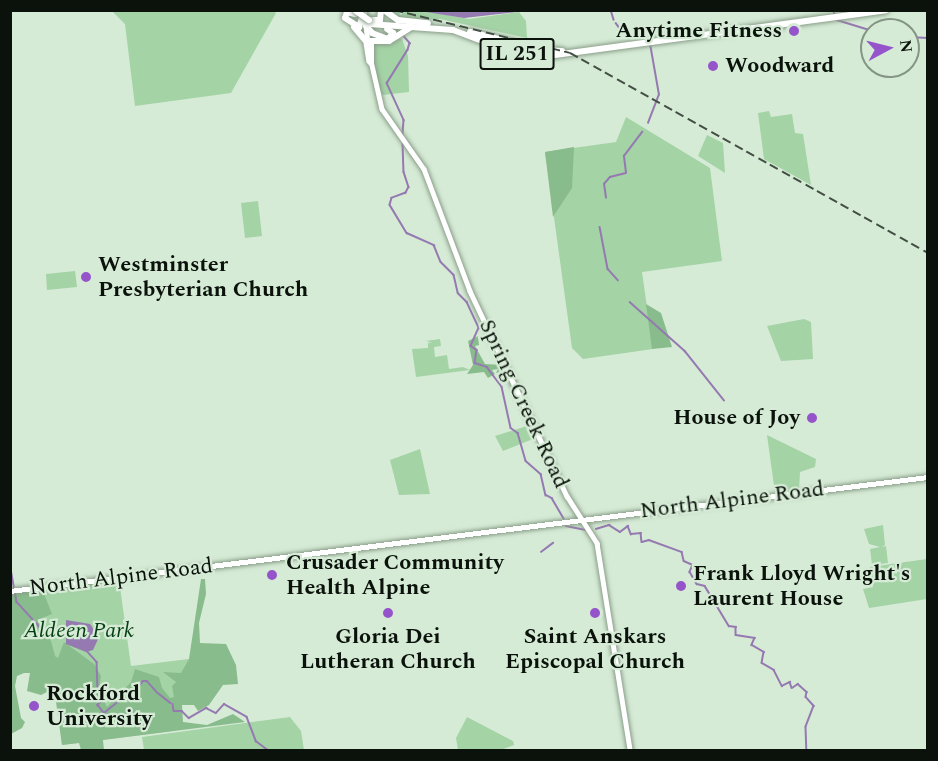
<!DOCTYPE html>
<style>
body{margin:0}
#map{position:relative;width:938px;height:761px;overflow:hidden;background:#d6ebd6;font-family:Spectral,serif}
div>[style]{position:absolute}
[style*='--x']{left:calc(var(--x)*1px);top:calc(var(--y)*1px);width:calc(var(--w)*1px);rotate:calc(var(--a)*1deg)}
.green>*{inset:0;background:#a4d3a6}
.forest>*{inset:0;background:#89bc8c}
.water>*{inset:0;background:#9579b1}
.stream>*{height:1.5px;margin:-0.75px;padding:0 0.75px;transform-origin:0.75px;border-radius:0.75px;background:#9579b1}
.roads{filter:drop-shadow(0 0 2px #8a9e8a) drop-shadow(0 0 2px #8a9e8a)}
.secondary>*{height:4.5px;margin:-2.25px;padding:0 2.25px;transform-origin:2.25px;border-radius:2.25px;background:#fff}
.primary>*{height:6px;margin:-3px;padding:0 3px;transform-origin:3px;border-radius:3px;background:#fff}
.rail>*{height:1.5px;margin-top:-0.75px;transform-origin:0;background:repeating-linear-gradient(90deg,#424e43 0 9px,transparent 0 13.5px)}
.bridges{filter:drop-shadow(0 0 2px #8a9e8a) drop-shadow(0 0 2px #8a9e8a)}
.primary-bridge>*{height:6px;margin:-3px;padding:0 3px;transform-origin:3px;border-radius:3px;background:#fff}
.dots>*{width:16px;height:16px;translate:-50% -50%;box-sizing:border-box;border:3px solid #d6ebd6;border-radius:50%}
span{translate:-50% -50%;white-space:nowrap;text-align:center;line-height:1.15;-webkit-text-stroke:4.5px #d6ebd6;paint-order:stroke}
.shield-label span{padding:2px 4px;background:#d6ebd6;border:2px solid;border-radius:4px;-webkit-text-stroke-width:0}
.shield-label{font-size:21px;color:#0a120b;font-weight:700}
.poi-label{font-size:22px;color:#0a120b;font-weight:700}
.right{translate:-100% -50%;text-align:right}
.left{translate:0 -50%;text-align:left}
.street-label{font-size:22px;color:#0a120b}
.park-label{font-size:22px;color:#043f11;font-style:italic}
.frame{position:absolute;inset:0;border:12px solid #0a120b;pointer-events:none}
.north{position:absolute;left:860px;top:18px;width:60px;height:60px;box-sizing:border-box;background:#d6ebd6;border:2px solid #849485;border-radius:50%;rotate:83deg;font-size:16px;font-weight:700;line-height:24px;text-align:center;color:#0a120b}
.north::after{content:'';display:block;margin:auto;width:21px;height:27px;background:#9554ca;clip-path:polygon(50% 0,100% 100%,50% 72%,0 100%)}
</style>
<div id="map">
<div class="green">
<div style="clip-path:polygon(272px 10px,276px 13px,231px 93px,135px 106px,125px 24px,112px 11px)"></div>
<div style="clip-path:polygon(419px 10px,469px 19px,519px 12px,526px 21px,527px 38px,440px 19px,403px 20px,386px 11px,398px 11px,401px 16px,403px 11px)"></div>
<div style="clip-path:polygon(402px 39px,408px 56px,409px 92px,383px 95px,378px 91px,372px 42px)"></div>
<div style="clip-path:polygon(769px 111px,771px 117px,792px 114px,795px 133px,803px 134px,811px 185px,764px 159px,758px 113px)"></div>
<div style="clip-path:polygon(626px 117px,710px 168px,722px 261px,642px 272px,653px 349px,583px 359px,572px 348px,545px 152px,616px 142px)"></div>
<div style="clip-path:polygon(707px 135px,723px 143px,725px 173px,698px 156px)"></div>
<div style="clip-path:polygon(258px 201px,262px 236px,245px 238px,241px 203px)"></div>
<div style="clip-path:polygon(75px 271px,77px 287px,47px 290px,46px 274px)"></div>
<div style="clip-path:polygon(804px 319px,811px 322px,813px 359px,781px 361px,767px 326px)"></div>
<div style="clip-path:polygon(440px 339px,441px 346px,434px 347px,435px 357px,447px 355px,449px 369px,463px 367px,470px 370px,416px 377px,412px 349px,428px 348px,428px 343px,432px 343px,426px 341px)"></div>
<div style="clip-path:polygon(533px 424px,538px 437px,503px 451px,495px 436px)"></div>
<div style="clip-path:polygon(767px 435px,816px 459px,815px 467px,800px 472px,799px 490px,775px 493px)"></div>
<div style="clip-path:polygon(420px 449px,430px 494px,399px 495px,390px 460px)"></div>
<div style="clip-path:polygon(883px 525px,885px 545px,882px 547px,886px 546px,888px 563px,872px 565px,870px 549px,880px 547px,869px 544px,864px 529px)"></div>
<div style="clip-path:polygon(927px 559px,927px 599px,869px 608px,863px 589px,873px 587px,870px 567px)"></div>
<div style="clip-path:polygon(119px 580px,131px 666px,189px 659px,172px 731px,62px 745px,53px 667px,11px 672px,10px 594px)"></div>
<div style="clip-path:polygon(290px 717px,301px 731px,304px 750px,144px 750px,142px 737px)"></div>
<div style="clip-path:polygon(467px 717px,513px 741px,514px 745px,501px 750px,458px 750px,456px 738px)"></div>
</div>
<div class="forest">
<div style="clip-path:polygon(574px 147px,572px 188px,553px 217px,545px 152px)"></div>
<div style="clip-path:polygon(646px 304px,661px 313px,672px 347px,652px 349px)"></div>
<div style="clip-path:polygon(478px 336px,479px 345px,475px 346px,485px 364px,503px 365px,506px 370px,496px 373px,498px 369px,492px 370px,495px 374px,488px 378px,484px 372px,467px 374px,473px 365px,468px 341px)"></div>
<div style="clip-path:polygon(201px 579px,205px 579px,206px 594px,199px 623px,200px 643px,226px 644px,236px 665px,238px 684px,223px 685px,209px 705px,198px 711px,194px 705px,182px 705px,183px 722px,207px 725px,233px 714px,245px 722px,103px 740px,104px 750px,81px 750px,79px 743px,62px 745px,55px 695px,49px 691px,41px 695px,27px 691px,30px 673px,24px 673px,17px 676px,15px 686px,21px 718px,25px 722px,22px 728px,11px 734px,11px 594px,43px 591px,52px 614px,37px 620px,51px 641px,55px 656px,58px 658px,64px 642px,94px 664px,101px 676px,99px 690px,107px 707px,131px 682px,135px 669px,159px 677px,162px 688px,170px 698px,174px 697px,172px 686px,176px 682px,163px 672px,181px 673px,189px 659px)"></div>
</div>
<div class="water">
<div style="clip-path:polygon(420px 11px,525px 11px,464px 18px)"></div>
<div style="clip-path:polygon(66px 620px,90px 624px,99px 637px,93px 650px,86px 652px,66px 644px)"></div>
</div>
<div class="stream">
<div style="--x:611;--y:10;--w:10;--a:73"></div>
<div style="--x:834;--y:10;--w:6;--a:81"></div>
<div style="--x:837;--y:20;--w:37;--a:17"></div>
<div style="--x:616;--y:23;--w:9;--a:54"></div>
<div style="--x:403;--y:35;--w:11;--a:49"></div>
<div style="--x:410;--y:43;--w:7;--a:106"></div>
<div style="--x:408;--y:50;--w:39;--a:122"></div>
<div style="--x:387;--y:83;--w:41;--a:65.3"></div>
<div style="--x:404;--y:120;--w:16;--a:94"></div>
<div style="--x:908;--y:37;--w:20;--a:3"></div>
<div style="--x:648;--y:123;--w:30;--a:-69"></div>
<div style="--x:659;--y:95;--w:52;--a:-100"></div>
<div style="--x:403;--y:144;--w:28;--a:88"></div>
<div style="--x:404;--y:172;--w:16;--a:72"></div>
<div style="--x:409;--y:187;--w:7;--a:117"></div>
<div style="--x:406;--y:193;--w:15;--a:160"></div>
<div style="--x:392;--y:198;--w:7;--a:106"></div>
<div style="--x:390;--y:205;--w:33;--a:59"></div>
<div style="--x:407;--y:233;--w:30;--a:24"></div>
<div style="--x:434;--y:245;--w:18;--a:68"></div>
<div style="--x:441;--y:262;--w:18;--a:45"></div>
<div style="--x:454;--y:275;--w:18;--a:77"></div>
<div style="--x:458;--y:293;--w:13;--a:45"></div>
<div style="--x:467;--y:302;--w:29;--a:65"></div>
<div style="--x:479;--y:328;--w:20;--a:114"></div>
<div style="--x:471;--y:346;--w:7;--a:34"></div>
<div style="--x:477;--y:350;--w:13;--a:99"></div>
<div style="--x:475;--y:363;--w:13;--a:18"></div>
<div style="--x:487;--y:367;--w:25;--a:53"></div>
<div style="--x:502;--y:387;--w:42;--a:77.6"></div>
<div style="--x:511;--y:428;--w:9;--a:36"></div>
<div style="--x:518;--y:433;--w:29;--a:74"></div>
<div style="--x:526;--y:461;--w:20;--a:41"></div>
<div style="--x:541;--y:474;--w:22;--a:77"></div>
<div style="--x:546;--y:495;--w:7;--a:27"></div>
<div style="--x:552;--y:498;--w:24;--a:60"></div>
<div style="--x:606;--y:198;--w:14;--a:-98"></div>
<div style="--x:604;--y:184;--w:9;--a:-49"></div>
<div style="--x:610;--y:177;--w:16;--a:-14"></div>
<div style="--x:626;--y:173;--w:17;--a:-97"></div>
<div style="--x:624;--y:156;--w:30;--a:-53"></div>
<div style="--x:600;--y:227;--w:43;--a:79.2"></div>
<div style="--x:608;--y:269;--w:15;--a:48"></div>
<div style="--x:630;--y:302;--w:74;--a:41.7"></div>
<div style="--x:685;--y:351;--w:63;--a:51.5"></div>
<div style="--x:566;--y:526;--w:20;--a:11"></div>
<div style="--x:596;--y:529;--w:14;--a:-17"></div>
<div style="--x:609;--y:525;--w:13;--a:32"></div>
<div style="--x:620;--y:532;--w:10;--a:-37"></div>
<div style="--x:628;--y:526;--w:9;--a:69"></div>
<div style="--x:631;--y:534;--w:10;--a:-6"></div>
<div style="--x:641;--y:533;--w:9;--a:84"></div>
<div style="--x:642;--y:542;--w:7;--a:-16"></div>
<div style="--x:649;--y:540;--w:35;--a:20"></div>
<div style="--x:682;--y:552;--w:9;--a:77"></div>
<div style="--x:684;--y:561;--w:10;--a:24"></div>
<div style="--x:693;--y:565;--w:8;--a:113"></div>
<div style="--x:690;--y:572;--w:14;--a:60"></div>
<div style="--x:697;--y:584;--w:8;--a:14"></div>
<div style="--x:705;--y:586;--w:47;--a:59"></div>
<div style="--x:729;--y:626;--w:7;--a:8"></div>
<div style="--x:736;--y:627;--w:8;--a:90"></div>
<div style="--x:736;--y:635;--w:19;--a:9"></div>
<div style="--x:755;--y:638;--w:8;--a:113"></div>
<div style="--x:752;--y:645;--w:14;--a:30"></div>
<div style="--x:764;--y:652;--w:11;--a:100"></div>
<div style="--x:762;--y:663;--w:14;--a:30"></div>
<div style="--x:774;--y:670;--w:18;--a:63"></div>
<div style="--x:782;--y:686;--w:9;--a:-27"></div>
<div style="--x:790;--y:682;--w:6;--a:72"></div>
<div style="--x:792;--y:688;--w:7;--a:-34"></div>
<div style="--x:798;--y:684;--w:12;--a:42"></div>
<div style="--x:807;--y:692;--w:5;--a:101"></div>
<div style="--x:806;--y:697;--w:12;--a:48"></div>
<div style="--x:814;--y:706;--w:22;--a:111"></div>
<div style="--x:806;--y:727;--w:23;--a:88"></div>
<div style="--x:541;--y:552;--w:15;--a:-37"></div>
<div style="--x:10;--y:563;--w:40;--a:80"></div>
<div style="--x:17;--y:602;--w:47;--a:47.6"></div>
<div style="--x:87;--y:651;--w:15;--a:48"></div>
<div style="--x:97;--y:662;--w:30;--a:88"></div>
<div style="--x:98;--y:692;--w:10;--a:66"></div>
<div style="--x:102;--y:701;--w:6;--a:135"></div>
<div style="--x:98;--y:705;--w:10;--a:53"></div>
<div style="--x:104;--y:713;--w:21;--a:-39"></div>
<div style="--x:120;--y:700;--w:8;--a:0"></div>
<div style="--x:128;--y:700;--w:24;--a:-52"></div>
<div style="--x:143;--y:681;--w:4;--a:0"></div>
<div style="--x:147;--y:681;--w:15;--a:48"></div>
<div style="--x:158;--y:693;--w:16;--a:38"></div>
<div style="--x:173;--y:704;--w:7;--a:82"></div>
<div style="--x:174;--y:711;--w:8;--a:0"></div>
<div style="--x:182;--y:711;--w:10;--a:45"></div>
<div style="--x:189;--y:718;--w:20;--a:-30"></div>
<div style="--x:206;--y:708;--w:11;--a:27"></div>
<div style="--x:216;--y:713;--w:12;--a:-48"></div>
<div style="--x:224;--y:704;--w:26;--a:29"></div>
<div style="--x:247;--y:717;--w:26;--a:69"></div>
<div style="--x:256;--y:741;--w:15;--a:37"></div>
</div>
<div class="roads">
<div class="secondary">
<div style="--x:364;--y:10;--w:33;--a:83"></div>
<div style="--x:366;--y:43;--w:18;--a:81"></div>
<div style="--x:371;--y:61;--w:49;--a:77.1"></div>
<div style="--x:382;--y:109;--w:73;--a:55"></div>
<div style="--x:424;--y:169;--w:130;--a:69.3"></div>
<div style="--x:470;--y:291;--w:227;--a:64.7"></div>
<div style="--x:567;--y:496;--w:56;--a:57.4"></div>
<div style="--x:597;--y:543;--w:210;--a:80.9"></div>
<div style="--x:10;--y:591;--w:925;--a:-7.08"></div>
</div>
<div class="primary">
<div style="--x:384;--y:10;--w:17;--a:36"></div>
<div style="--x:398;--y:20;--w:30;--a:6"></div>
<div style="--x:355;--y:14;--w:8;--a:-166"></div>
<div style="--x:347;--y:12;--w:6;--a:108"></div>
<div style="--x:345;--y:18;--w:17;--a:33"></div>
<div style="--x:359;--y:27;--w:9;--a:-72"></div>
<div style="--x:370;--y:20;--w:10;--a:0"></div>
<div style="--x:380;--y:20;--w:10;--a:-84"></div>
<div style="--x:370;--y:24;--w:83;--a:4.1"></div>
<div style="--x:453;--y:30;--w:68;--a:20.6"></div>
<div style="--x:517;--y:54;--w:23;--a:7"></div>
<div style="--x:540;--y:57;--w:349;--a:-7.7"></div>
<div style="--x:366;--y:26;--w:9;--a:49"></div>
<div style="--x:372;--y:33;--w:17;--a:21"></div>
<div style="--x:388;--y:39;--w:8;--a:-50"></div>
<div style="--x:393;--y:33;--w:7;--a:-146"></div>
<div style="--x:354;--y:27;--w:17;--a:50"></div>
<div style="--x:470;--y:32;--w:75;--a:13.9"></div>
<div style="--x:543;--y:50;--w:19;--a:3"></div>
<div style="--x:371;--y:63;--w:22;--a:-90"></div>
<div style="--x:371;--y:41;--w:18;--a:0"></div>
<div style="--x:389;--y:41;--w:25;--a:-32"></div>
</div>
</div>
<div class="rail">
<div style="--x:394;--y:10;--w:181;--a:13.7"></div>
<div style="--x:570;--y:53;--w:410;--a:29.2"></div>
</div>
<div class="bridges">
<div class="primary-bridge">
<div style="--x:356;--y:11;--w:16;--a:35"></div>
</div>
</div>
<div class="dots">
<div style="left:794px;top:31px;background:#9554ca"></div>
<div style="left:713px;top:66px;background:#9554ca"></div>
<div style="left:86px;top:277px;background:#9554ca"></div>
<div style="left:812px;top:418px;background:#9554ca"></div>
<div style="left:272px;top:575px;background:#9554ca"></div>
<div style="left:681px;top:586px;background:#9554ca"></div>
<div style="left:388px;top:613px;background:#9554ca"></div>
<div style="left:595px;top:613px;background:#9554ca"></div>
<div style="left:34px;top:706px;background:#9554ca"></div>
</div>
<div class="shield-label">
<span style="left:517px;top:54px">IL 251</span>
</div>
<div class="poi-label">
<span class="right" style="left:782px;top:31px">Anytime Fitness</span>
<span class="left" style="left:725px;top:66px">Woodward</span>
<span class="left" style="left:98px;top:277px">Westminster<br>Presbyterian Church</span>
<span class="right" style="left:800px;top:418px">House of Joy</span>
<span class="left" style="left:286px;top:575px">Crusader Community<br>Health Alpine</span>
<span class="left" style="left:693px;top:586px">Frank Lloyd Wright's<br>Laurent House</span>
<span style="left:388px;top:649px">Gloria Dei<br>Lutheran Church</span>
<span style="left:595px;top:649px">Saint Anskars<br>Episcopal Church</span>
<span class="left" style="left:46px;top:706px">Rockford<br>University</span>
</div>
<div class="street-label">
<span style="left:524px;top:404px;rotate:65deg">Spring Creek Road</span>
<span style="left:732px;top:500px;rotate:-7deg">North Alpine Road</span>
<span style="left:121px;top:577px;rotate:-7deg">North Alpine Road</span>
</div>
<div class="park-label">
<span style="left:79px;top:631px">Aldeen Park</span>
</div>
<div class="frame"></div>
<div class="north">N</div>
</div>
